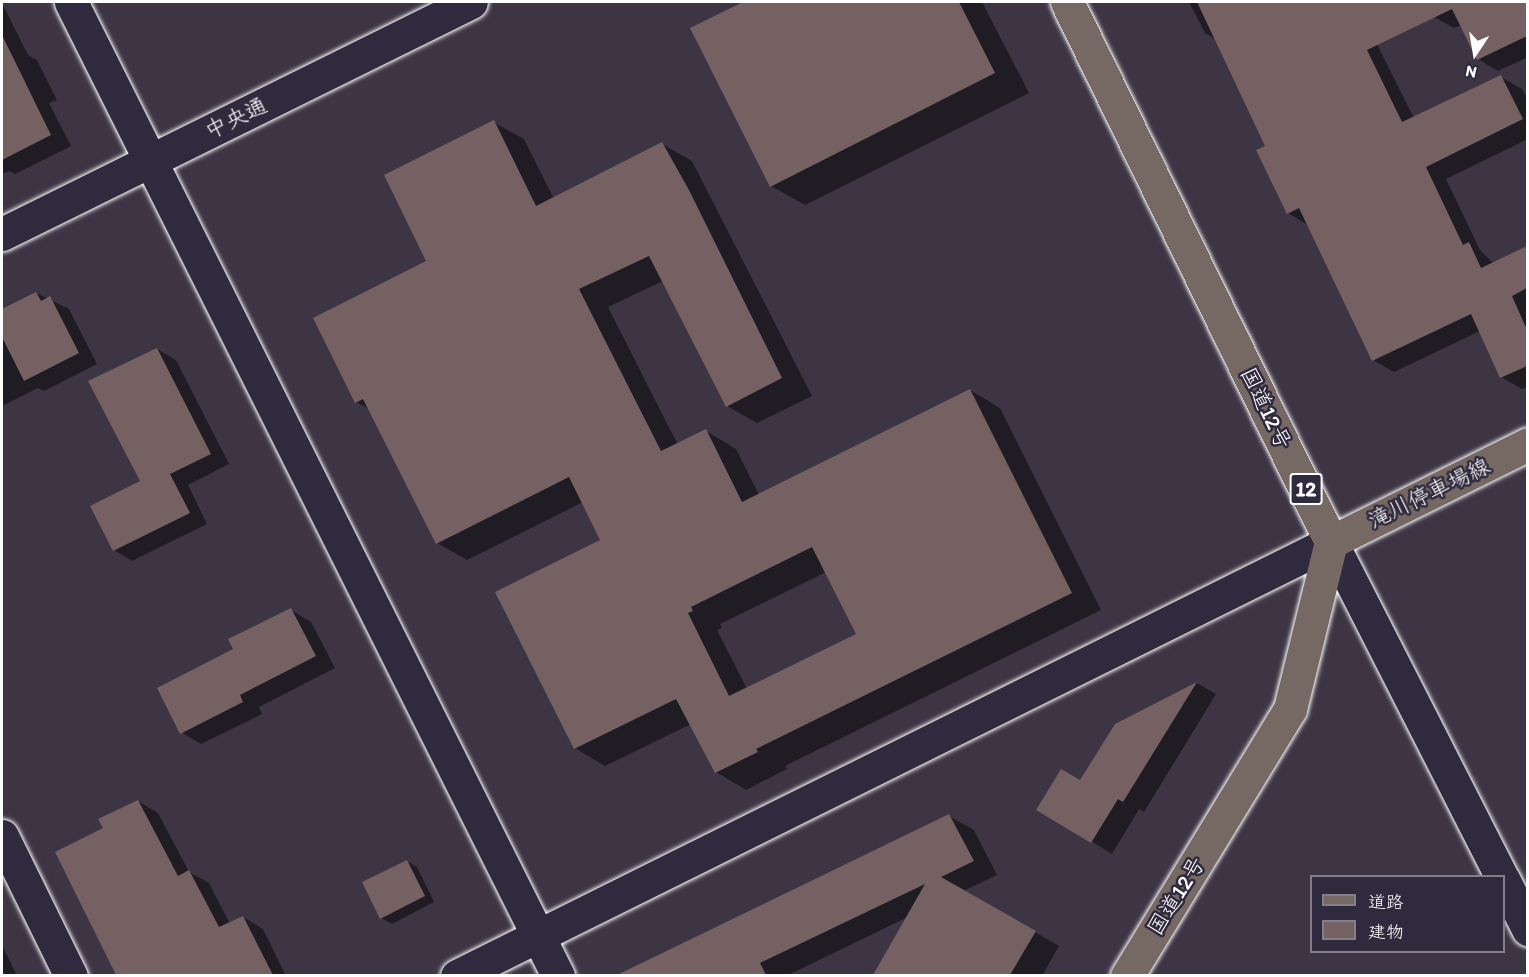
<!DOCTYPE html>
<meta charset="utf-8">
<style>
body{margin:0}
#map{position:relative;width:1529px;height:977px;overflow:hidden;background:#3d3544;font-family:Itim,"Klee One",sans-serif}
div>[style]{position:absolute}
[style*='--x']{left:calc(var(--x)*1px);top:calc(var(--y)*1px);width:calc(var(--w)*1px);rotate:calc(var(--a)*1deg)}
.shadow>*{inset:0;background:#0007}
.building>*{inset:0;background:#756162}
.roads{filter:drop-shadow(0 0 2px #fff) drop-shadow(0 0 2px #fff)}
.minor>*{height:33px;margin:-16.5px;padding:0 16.5px;transform-origin:16.5px;border-radius:16.5px;background:#2f2a3d}
.major>*{height:33px;margin:-16.5px;padding:0 16.5px;transform-origin:16.5px;border-radius:16.5px;background:#766964}
.highway>*{height:33px;margin:-16.5px;padding:0 16.5px;transform-origin:16.5px;border-radius:16.5px;background:#766964}
span{translate:-50% -50%;white-space:nowrap;text-align:center;line-height:1.15;-webkit-text-stroke:5px #2f2a3d;paint-order:stroke}
.shield-label span{padding:2px 4px;background:#2f2a3d;border:2px solid;border-radius:4px;-webkit-text-stroke-width:0}
.shield-label{font-size:21px;color:#fff;font-weight:700}
.street-label{font-size:22px;color:#fff}
.frame{position:absolute;inset:0;border:3px solid #fff;pointer-events:none}
.legend{position:absolute;left:1310px;top:875px;width:195px;height:78px;box-sizing:border-box;background:#2f2a3d;border:2px solid #827f8b;margin:0;padding:8px 10px;list-style:none;font-size:18px;color:#fff}
.legend li{display:flex;align-items:center;gap:12px;height:30px}
.legend b{width:30px;border:2px solid #827f8b}
.north{position:absolute;left:1445px;top:24px;width:60px;height:60px;-webkit-text-stroke:4px #2f2a3d;paint-order:stroke;rotate:192deg;font-size:16px;font-weight:700;line-height:24px;text-align:center;color:#fff}
.north::after{content:'';display:block;margin:auto;width:21px;height:27px;background:#fff;clip-path:polygon(50% 0,100% 100%,50% 72%,0 100%)}
</style>
<div id="map">
<div class="shadow">
<div style="clip-path:polygon(746px 2px,982px 2px,1029px 93px,805px 205px,771px 186px,692px 29px)"></div>
<div style="clip-path:polygon(1189px 2px,1345px 2px,1359px 32px,1376px 42px,1414px 118px,1501px 77px,1522px 89px,1528px 100px,1528px 139px,1446px 179px,1480px 250px,1494px 264px,1528px 248px,1528px 387px,1522px 389px,1501px 377px,1480px 331px,1394px 372px,1373px 360px,1308px 225px,1288px 213px,1267px 147px,1217px 40px,1205px 33px)"></div>
<div style="clip-path:polygon(1427px 2px,1528px 2px,1528px 57px,1498px 71px,1478px 59px,1461px 25px,1454px 28px,1434px 17px)"></div>
<div style="clip-path:polygon(2px 3px,28px 55px,37px 60px,57px 100px,49px 103px,71px 146px,15px 174px,9px 171px,2px 174px)"></div>
<div style="clip-path:polygon(evenodd,493px 122px,524px 139px,554px 199px,662px 144px,692px 161px,812px 396px,757px 423px,727px 406px,663px 281px,608px 307px,678px 445px,706px 431px,736px 449px,759px 495px,970px 390px,1000px 408px,1101px 610px,785px 766px,787px 769px,746px 790px,716px 772px,691px 724px,605px 766px,575px 748px,603px 540px,583px 502px,467px 560px,437px 543px,369px 409px,356px 402px,428px 261px,493px 122px,826px 572px,858px 634px,747px 689px,717px 630px,722px 628px,720px 624px,826px 572px)"></div>
<div style="clip-path:polygon(36px 293px,69px 309px,97px 364px,44px 391px,38px 388px,2px 406px,2px 311px)"></div>
<div style="clip-path:polygon(157px 349px,176px 360px,229px 464px,188px 485px,207px 524px,132px 561px,114px 550px,142px 481px)"></div>
<div style="clip-path:polygon(291px 610px,311px 622px,335px 668px,259px 707px,262px 714px,201px 744px,181px 732px)"></div>
<div style="clip-path:polygon(1197px 683px,1216px 694px,1144px 812px,1139px 809px,1112px 854px,1038px 809px,1080px 782px,1116px 725px)"></div>
<div style="clip-path:polygon(138px 801px,158px 813px,189px 872px,209px 883px,230px 924px,243px 917px,263px 929px,286px 976px,118px 976px,57px 853px,105px 828px)"></div>
<div style="clip-path:polygon(949px 816px,974px 830px,997px 875px,963px 891px,1059px 946px,1042px 976px,875px 976px,908px 917px,786px 976px,646px 976px,641px 965px)"></div>
<div style="clip-path:polygon(407px 861px,417px 867px,434px 902px,392px 924px,381px 918px)"></div>
<div style="clip-path:polygon(2px 945px,17px 976px,2px 976px)"></div>
</div>
<div class="building">
<div style="clip-path:polygon(743px 2px,959px 2px,995px 73px,770px 187px,690px 28px)"></div>
<div style="clip-path:polygon(1197px 2px,1527px 2px,1527px 36px,1477px 60px,1452px 9px,1367px 50px,1402px 122px,1501px 75px,1523px 119px,1426px 167px,1463px 245px,1469px 242px,1481px 268px,1527px 246px,1527px 288px,1512px 296px,1527px 330px,1527px 366px,1500px 378px,1471px 314px,1372px 361px,1299px 208px,1287px 214px,1256px 150px,1265px 146px)"></div>
<div style="clip-path:polygon(2px 35px,51px 135px,2px 160px)"></div>
<div style="clip-path:polygon(evenodd,494px 120px,536px 206px,662px 142px,689px 190px,782px 378px,726px 407px,649px 256px,579px 289px,661px 451px,706px 429px,742px 502px,970px 389px,1072px 593px,756px 749px,758px 752px,715px 773px,676px 699px,574px 749px,495px 592px,600px 540px,569px 477px,436px 544px,363px 399px,355px 403px,313px 318px,426px 261px,384px 175px,494px 120px,812px 547px,856px 634px,729px 696px,688px 613px,693px 611px,691px 607px,812px 547px)"></div>
<div style="clip-path:polygon(36px 292px,41px 301px,50px 296px,79px 353px,24px 381px,2px 337px,2px 309px)"></div>
<div style="clip-path:polygon(157px 348px,211px 454px,170px 474px,190px 513px,113px 551px,90px 506px,140px 481px,88px 381px)"></div>
<div style="clip-path:polygon(291px 608px,316px 656px,240px 695px,243px 702px,180px 734px,157px 688px,233px 649px,228px 639px)"></div>
<div style="clip-path:polygon(1197px 682px,1123px 802px,1118px 799px,1091px 843px,1036px 810px,1061px 769px,1080px 780px,1115px 724px)"></div>
<div style="clip-path:polygon(138px 800px,178px 876px,189px 870px,219px 927px,243px 916px,273px 975px,116px 975px,55px 852px,103px 828px,98px 819px)"></div>
<div style="clip-path:polygon(949px 814px,974px 861px,941px 877px,1036px 931px,1010px 975px,873px 975px,925px 884px,760px 963px,766px 975px,617px 975px)"></div>
<div style="clip-path:polygon(407px 860px,425px 896px,380px 919px,362px 882px)"></div>
</div>
<div class="roads">
<div class="minor">
<div style="--x:71;--y:2;--w:1089;--a:63.43"></div>
<div style="--x:2;--y:234;--w:523;--a:-26.32"></div>
<div style="--x:2;--y:836;--w:156;--a:63.8"></div>
<div style="--x:1504;--y:881;--w:54;--a:63.4"></div>
<div style="--x:457;--y:976;--w:976;--a:-26.41"></div>
<div style="--x:1331;--y:542;--w:375;--a:63"></div>
</div>
<div class="major">
<div style="--x:1331;--y:542;--w:220;--a:-26.4"></div>
</div>
<div class="highway">
<div style="--x:1067;--y:2;--w:601;--a:63.95"></div>
<div style="--x:1331;--y:542;--w:172;--a:103.8"></div>
<div style="--x:1290;--y:709;--w:313;--a:121.4"></div>
</div>
</div>
<div class="shield-label">
<span style="left:1306px;top:489px">12</span>
</div>
<div class="street-label">
<span style="left:236px;top:118px;rotate:-26deg">中央通</span>
<span style="left:1266px;top:408px;rotate:64deg">国道12号</span>
<span style="left:1429px;top:493px;rotate:-26deg">滝川停車場線</span>
<span style="left:1176px;top:896px;rotate:-58deg">国道12号</span>
</div>
<div class="frame"></div>
<ul class="legend">
<li><b style="height:8px;background:#766964"></b>道路</li>
<li><b style="height:16px;background:#756162"></b>建物</li>
</ul>
<div class="north">N</div>
</div>
